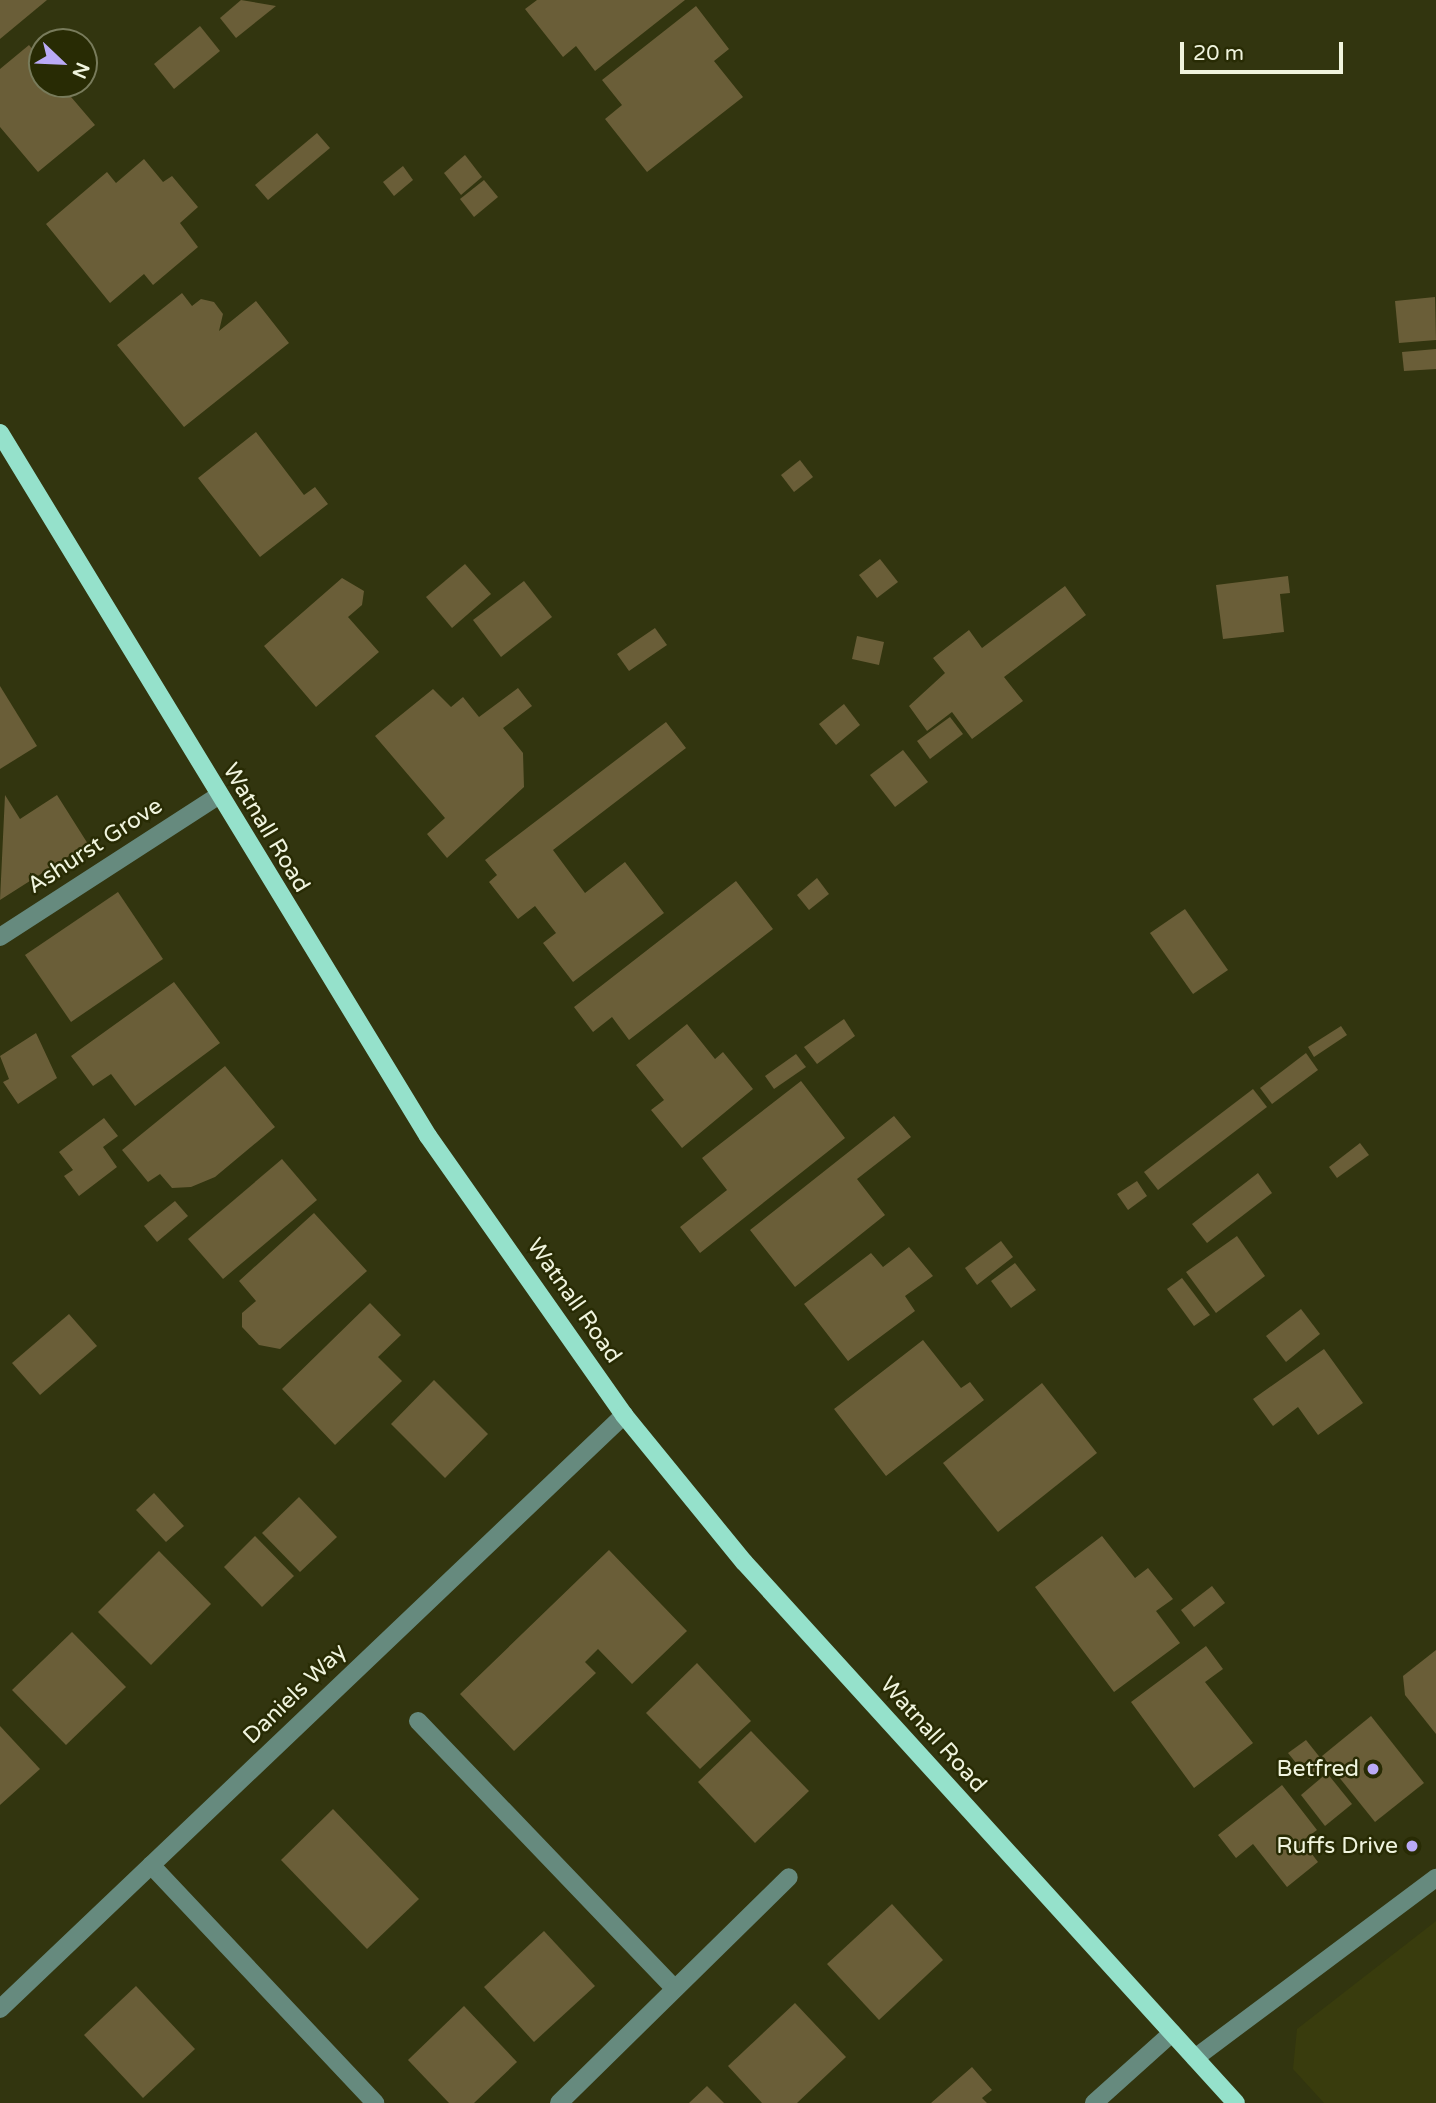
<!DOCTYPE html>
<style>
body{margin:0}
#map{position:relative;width:1436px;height:2103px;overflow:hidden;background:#32350f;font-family:"Varela Round",sans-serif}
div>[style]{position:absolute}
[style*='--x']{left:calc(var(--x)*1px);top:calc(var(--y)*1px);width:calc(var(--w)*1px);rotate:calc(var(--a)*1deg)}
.built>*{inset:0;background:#393c0d}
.building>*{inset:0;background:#6a5e38}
.minor>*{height:18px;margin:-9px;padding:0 9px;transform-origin:9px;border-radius:9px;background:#668a7e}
.major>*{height:18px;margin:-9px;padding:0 9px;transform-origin:9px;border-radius:9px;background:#95e1cb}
.dots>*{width:19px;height:19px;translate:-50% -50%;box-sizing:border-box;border:4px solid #282b04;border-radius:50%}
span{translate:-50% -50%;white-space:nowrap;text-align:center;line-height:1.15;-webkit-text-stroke:5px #282b04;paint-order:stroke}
.street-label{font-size:23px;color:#f0f4de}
.poi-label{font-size:23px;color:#f0f4de}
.right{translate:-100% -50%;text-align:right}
.north{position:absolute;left:28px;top:28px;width:70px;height:70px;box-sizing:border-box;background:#282b04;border:2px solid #787b5b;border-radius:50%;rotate:113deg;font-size:19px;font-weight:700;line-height:28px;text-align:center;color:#f0f4de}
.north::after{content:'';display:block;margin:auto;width:24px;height:32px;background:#baaaf6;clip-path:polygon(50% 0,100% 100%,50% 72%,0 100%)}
.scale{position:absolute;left:1180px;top:42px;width:163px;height:32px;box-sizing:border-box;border:4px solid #f0f4de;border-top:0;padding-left:9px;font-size:21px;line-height:24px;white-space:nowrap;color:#f0f4de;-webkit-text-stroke:5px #282b04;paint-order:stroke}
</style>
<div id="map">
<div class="built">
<div style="clip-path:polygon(1436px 1921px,1436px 2103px,1324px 2103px,1293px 2069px,1297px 2029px)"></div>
</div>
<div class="building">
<div style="clip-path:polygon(0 0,47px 0,0 39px)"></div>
<div style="clip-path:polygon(241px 0,276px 6px,236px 38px,220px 18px)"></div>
<div style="clip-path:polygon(537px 0,685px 0,595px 71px,576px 46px,563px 57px,525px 9px)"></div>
<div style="clip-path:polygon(696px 6px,729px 49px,714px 61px,743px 97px,647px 172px,605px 119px,622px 105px,602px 80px)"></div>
<div style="clip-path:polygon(200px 26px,220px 51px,174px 89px,154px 64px)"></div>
<div style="clip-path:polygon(29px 45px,42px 61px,42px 84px,60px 84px,95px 125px,38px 172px,0 127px,0 69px)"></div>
<div style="clip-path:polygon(317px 133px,330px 148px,268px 200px,255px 185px)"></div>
<div style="clip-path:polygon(465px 155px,482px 177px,461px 195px,444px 173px)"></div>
<div style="clip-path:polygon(144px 159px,163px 182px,172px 176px,198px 207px,180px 223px,198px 247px,153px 285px,144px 274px,110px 303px,46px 224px,107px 172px,116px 183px)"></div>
<div style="clip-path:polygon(403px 166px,413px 180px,394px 196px,383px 182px)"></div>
<div style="clip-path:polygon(484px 180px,498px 197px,474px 217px,460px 199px)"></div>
<div style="clip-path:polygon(182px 293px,192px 306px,201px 299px,214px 302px,223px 314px,219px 331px,256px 301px,289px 343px,184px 427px,117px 345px)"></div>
<div style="clip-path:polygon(1435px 297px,1436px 340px,1399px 343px,1395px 301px)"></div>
<div style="clip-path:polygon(1436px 349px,1436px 369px,1404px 371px,1402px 352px)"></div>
<div style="clip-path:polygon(256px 432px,304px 495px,315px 487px,328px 504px,260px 557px,198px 478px)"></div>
<div style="clip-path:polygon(800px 460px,813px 477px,794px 492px,781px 475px)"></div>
<div style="clip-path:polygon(880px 559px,898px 582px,877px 598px,859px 575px)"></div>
<div style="clip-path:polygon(465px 564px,491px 594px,452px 628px,426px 597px)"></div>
<div style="clip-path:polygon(1288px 576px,1290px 593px,1280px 594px,1284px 632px,1223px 639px,1216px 585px)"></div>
<div style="clip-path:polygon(342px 578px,364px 591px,362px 605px,348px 617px,379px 652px,316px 707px,264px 646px)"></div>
<div style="clip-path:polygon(524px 581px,552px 617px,501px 657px,473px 620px)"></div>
<div style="clip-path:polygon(1065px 586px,1086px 615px,1004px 677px,1023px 701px,972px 739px,952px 712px,927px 731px,909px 706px,945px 673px,933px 658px,969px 630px,982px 648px)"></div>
<div style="clip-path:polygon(655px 628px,667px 645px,629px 671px,617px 654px)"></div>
<div style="clip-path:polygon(857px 636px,884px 642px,879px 665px,852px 659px)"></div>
<div style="clip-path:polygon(0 686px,37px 746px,0 769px)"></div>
<div style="clip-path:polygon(518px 688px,532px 706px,503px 728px,523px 753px,524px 787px,447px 858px,427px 834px,445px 818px,375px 736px,433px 689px,451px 707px,463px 697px,479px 717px)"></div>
<div style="clip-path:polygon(844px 704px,860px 725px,836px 745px,819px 724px)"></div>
<div style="clip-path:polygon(950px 717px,963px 734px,930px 759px,917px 741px)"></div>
<div style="clip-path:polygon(666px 722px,686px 748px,553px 850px,585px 893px,625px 862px,664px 913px,573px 982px,543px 943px,556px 933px,535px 906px,518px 919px,489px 882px,497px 875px,485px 860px)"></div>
<div style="clip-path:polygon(903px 750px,928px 782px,895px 807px,870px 775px)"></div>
<div style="clip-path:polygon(5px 795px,20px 819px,57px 795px,88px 844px,0 900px)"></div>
<div style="clip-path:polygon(817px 878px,829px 894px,809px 910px,797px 895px)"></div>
<div style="clip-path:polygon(736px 881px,773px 929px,629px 1040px,612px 1017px,593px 1032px,574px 1007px)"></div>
<div style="clip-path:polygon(118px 892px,163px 959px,71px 1022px,25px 955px)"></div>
<div style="clip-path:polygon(1185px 909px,1228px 970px,1193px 994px,1150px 933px)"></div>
<div style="clip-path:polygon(174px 982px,220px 1043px,135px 1106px,111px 1074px,93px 1086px,71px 1056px)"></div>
<div style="clip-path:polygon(844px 1019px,855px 1036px,817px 1064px,804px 1047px)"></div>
<div style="clip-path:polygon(687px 1024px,715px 1059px,723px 1052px,753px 1089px,682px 1148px,651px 1110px,664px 1100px,636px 1065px)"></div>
<div style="clip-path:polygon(1341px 1026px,1347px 1035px,1314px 1057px,1308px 1047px)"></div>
<div style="clip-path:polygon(36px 1033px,57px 1078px,18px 1104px,3px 1082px,9px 1079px,0 1056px)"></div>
<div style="clip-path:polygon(1306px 1053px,1318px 1070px,1272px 1104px,1260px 1088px)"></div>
<div style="clip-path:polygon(796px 1054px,806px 1067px,774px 1089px,765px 1076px)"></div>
<div style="clip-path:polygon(225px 1066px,275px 1127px,215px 1177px,191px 1187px,172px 1188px,160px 1174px,148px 1182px,122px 1150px)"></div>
<div style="clip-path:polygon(801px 1081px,845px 1138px,700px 1253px,680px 1227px,727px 1190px,702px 1158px)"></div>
<div style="clip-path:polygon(1253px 1089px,1267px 1107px,1158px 1190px,1144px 1172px)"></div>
<div style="clip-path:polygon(894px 1116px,911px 1137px,857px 1179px,885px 1215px,795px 1287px,750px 1230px)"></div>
<div style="clip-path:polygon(104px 1118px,118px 1136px,103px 1147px,117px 1167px,79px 1196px,64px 1176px,73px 1170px,59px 1152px)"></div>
<div style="clip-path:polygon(1360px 1143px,1369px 1155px,1337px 1178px,1329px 1167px)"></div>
<div style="clip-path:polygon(282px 1159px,317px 1200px,223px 1279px,188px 1239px)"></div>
<div style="clip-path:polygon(1258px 1173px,1272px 1193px,1207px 1243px,1192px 1224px)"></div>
<div style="clip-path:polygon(1137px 1181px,1147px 1196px,1128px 1210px,1117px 1194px)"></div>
<div style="clip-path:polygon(175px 1201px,188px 1216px,157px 1242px,144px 1226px)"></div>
<div style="clip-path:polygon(314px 1213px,367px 1271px,280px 1349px,259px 1345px,242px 1327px,242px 1313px,256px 1301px,239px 1281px)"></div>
<div style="clip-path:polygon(1237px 1236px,1265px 1276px,1216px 1313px,1186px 1272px)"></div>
<div style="clip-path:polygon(1001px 1241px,1013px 1257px,977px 1285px,965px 1268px)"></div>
<div style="clip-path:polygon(909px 1247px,933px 1276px,905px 1296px,915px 1311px,848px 1361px,804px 1304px,871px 1253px,883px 1267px)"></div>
<div style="clip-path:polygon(1015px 1263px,1036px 1290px,1011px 1308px,991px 1281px)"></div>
<div style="clip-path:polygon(1182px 1278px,1210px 1315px,1194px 1326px,1167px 1289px)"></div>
<div style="clip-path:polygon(370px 1303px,401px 1335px,378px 1357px,402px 1381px,335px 1445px,282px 1389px)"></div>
<div style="clip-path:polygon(1301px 1309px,1320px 1334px,1286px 1362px,1266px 1336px)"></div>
<div style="clip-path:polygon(69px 1314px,97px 1346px,40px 1395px,12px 1363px)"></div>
<div style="clip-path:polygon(923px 1340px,961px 1388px,970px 1382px,984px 1400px,886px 1476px,834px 1409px)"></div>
<div style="clip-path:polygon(1324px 1349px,1363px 1403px,1318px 1435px,1298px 1407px,1273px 1426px,1253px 1399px)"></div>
<div style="clip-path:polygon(434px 1380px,488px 1434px,445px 1478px,391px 1424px)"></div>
<div style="clip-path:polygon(1042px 1383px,1097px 1453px,998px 1532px,943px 1463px)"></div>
<div style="clip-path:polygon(154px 1493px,184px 1526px,166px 1542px,136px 1510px)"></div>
<div style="clip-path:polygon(299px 1497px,337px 1537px,300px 1572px,262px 1533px)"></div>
<div style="clip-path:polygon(255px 1536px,294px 1576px,262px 1607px,224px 1567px)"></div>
<div style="clip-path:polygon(1102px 1536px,1135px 1578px,1148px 1568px,1173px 1599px,1156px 1611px,1180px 1643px,1114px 1692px,1035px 1587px)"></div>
<div style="clip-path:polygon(609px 1550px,687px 1631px,632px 1684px,598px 1649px,585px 1662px,596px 1673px,514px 1751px,460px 1694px)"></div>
<div style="clip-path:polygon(159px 1551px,211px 1604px,151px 1665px,98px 1612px)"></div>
<div style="clip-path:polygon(1212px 1586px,1225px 1603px,1194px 1627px,1181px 1610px)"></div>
<div style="clip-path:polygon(72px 1632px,126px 1687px,66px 1745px,12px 1690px)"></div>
<div style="clip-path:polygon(1206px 1646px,1223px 1669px,1205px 1682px,1253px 1743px,1194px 1788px,1131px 1702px)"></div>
<div style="clip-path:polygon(1436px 1650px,1436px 1734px,1405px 1695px,1403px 1676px)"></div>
<div style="clip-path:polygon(697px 1663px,751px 1721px,700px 1769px,646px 1713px)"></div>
<div style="clip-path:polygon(1371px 1716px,1424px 1783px,1375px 1822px,1322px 1756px)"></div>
<div style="clip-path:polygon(0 1726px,40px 1769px,0 1805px)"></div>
<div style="clip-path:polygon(751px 1731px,809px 1791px,755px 1843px,698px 1782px)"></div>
<div style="clip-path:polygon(1306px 1740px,1326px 1765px,1309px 1779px,1288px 1753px)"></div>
<div style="clip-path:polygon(1327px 1773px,1352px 1804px,1325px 1826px,1301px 1795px)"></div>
<div style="clip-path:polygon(1282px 1785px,1317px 1830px,1302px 1841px,1318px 1862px,1287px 1887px,1253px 1844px,1236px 1858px,1218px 1835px)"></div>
<div style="clip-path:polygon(333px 1809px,419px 1899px,367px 1949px,281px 1860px)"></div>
<div style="clip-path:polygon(892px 1904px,943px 1960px,879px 2020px,827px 1964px)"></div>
<div style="clip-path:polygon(544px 1931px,595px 1986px,534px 2042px,484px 1987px)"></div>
<div style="clip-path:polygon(136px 1986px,195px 2049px,143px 2098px,84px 2035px)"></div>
<div style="clip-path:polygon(795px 2003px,846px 2057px,797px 2103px,762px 2103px,728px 2066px)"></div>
<div style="clip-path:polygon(464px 2006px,517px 2062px,474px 2103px,449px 2103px,408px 2060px)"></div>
<div style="clip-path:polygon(972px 2067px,992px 2090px,982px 2098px,987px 2103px,931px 2103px)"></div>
<div style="clip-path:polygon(707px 2086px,724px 2103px,689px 2103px)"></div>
</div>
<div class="minor">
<div style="--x:0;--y:937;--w:260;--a:-32.9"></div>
<div style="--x:418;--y:1721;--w:371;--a:46.2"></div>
<div style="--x:151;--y:1865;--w:327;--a:46.7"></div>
<div style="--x:0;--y:2009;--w:862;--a:-43.59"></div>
<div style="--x:1195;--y:2058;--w:301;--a:-36.8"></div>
<div style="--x:559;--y:2103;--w:322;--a:-44.5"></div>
<div style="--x:1094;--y:2103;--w:105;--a:-41.9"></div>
</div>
<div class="major">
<div style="--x:0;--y:433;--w:823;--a:58.67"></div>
<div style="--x:428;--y:1136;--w:341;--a:54.9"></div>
<div style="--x:624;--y:1415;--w:190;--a:50.8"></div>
<div style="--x:744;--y:1562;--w:731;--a:47.72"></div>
</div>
<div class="dots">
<div style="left:1373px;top:1769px;background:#baaaf6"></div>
<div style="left:1412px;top:1846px;background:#baaaf6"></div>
</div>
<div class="street-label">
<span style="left:266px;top:828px;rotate:59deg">Watnall Road</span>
<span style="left:95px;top:846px;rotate:-33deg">Ashurst Grove</span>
<span style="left:574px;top:1301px;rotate:55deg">Watnall Road</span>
<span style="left:295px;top:1694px;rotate:-44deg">Daniels Way</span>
<span style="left:933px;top:1735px;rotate:48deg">Watnall Road</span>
</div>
<div class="poi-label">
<span class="right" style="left:1359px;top:1769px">Betfred</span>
<span class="right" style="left:1398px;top:1846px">Ruffs Drive</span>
</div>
<div class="north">N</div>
<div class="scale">20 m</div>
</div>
